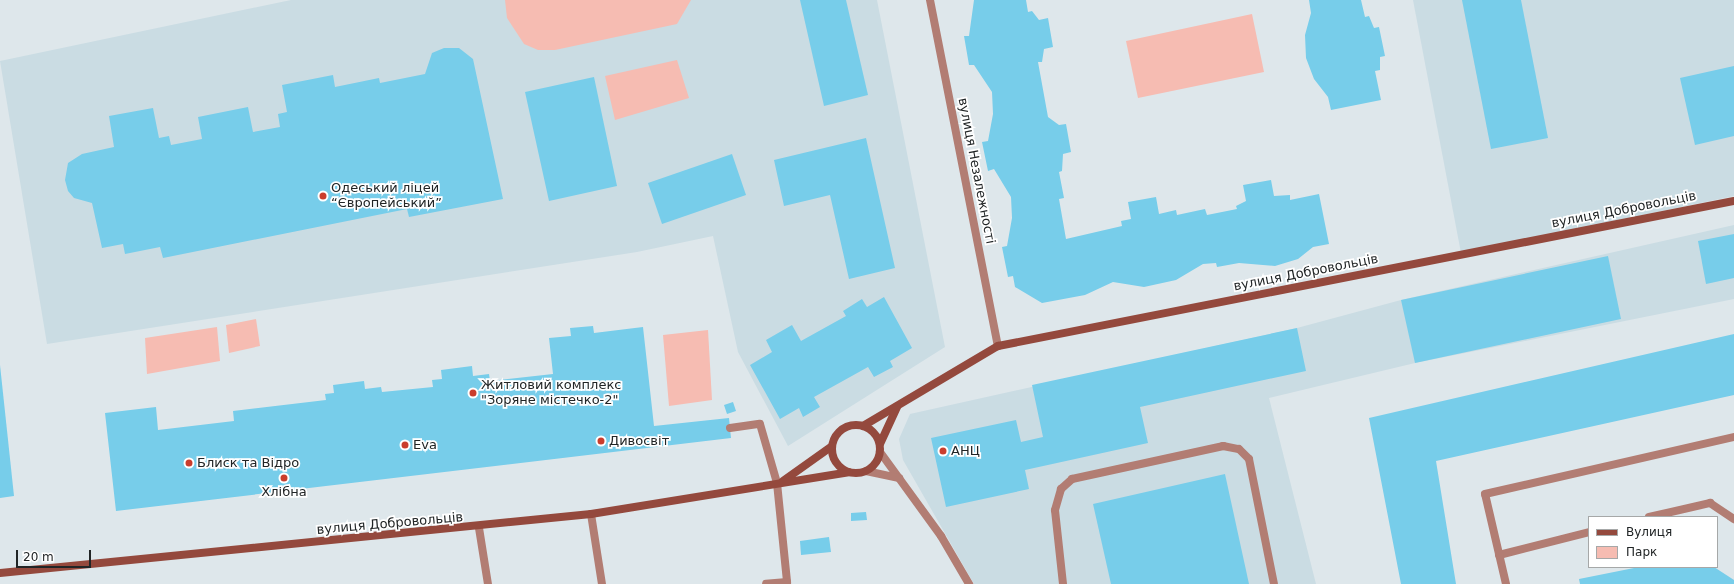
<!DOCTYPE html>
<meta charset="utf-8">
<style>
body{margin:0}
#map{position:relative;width:1734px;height:584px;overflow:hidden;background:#dee7eb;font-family:"DejaVu Sans",sans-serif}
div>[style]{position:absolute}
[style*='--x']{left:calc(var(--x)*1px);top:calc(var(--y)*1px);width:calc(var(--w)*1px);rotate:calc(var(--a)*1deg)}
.built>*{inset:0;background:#cadce3}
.green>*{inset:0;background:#f6bcb2}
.building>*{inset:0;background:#77cdea}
.lane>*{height:8px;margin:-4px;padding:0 4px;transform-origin:4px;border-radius:4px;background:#b27d73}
.street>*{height:8px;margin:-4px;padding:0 4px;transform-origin:4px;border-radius:4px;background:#b27d73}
.secondary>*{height:8px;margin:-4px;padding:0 4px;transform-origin:4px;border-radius:4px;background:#94493d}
.secondary>.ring{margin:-4px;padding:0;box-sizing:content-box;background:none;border:8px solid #94493d;border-radius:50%}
.dots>*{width:11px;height:11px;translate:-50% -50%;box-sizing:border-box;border:2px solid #fff;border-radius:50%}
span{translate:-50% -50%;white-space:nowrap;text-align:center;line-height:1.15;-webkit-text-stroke:3.5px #fff;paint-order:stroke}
.street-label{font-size:13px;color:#212526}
.poi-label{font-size:13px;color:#212526}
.left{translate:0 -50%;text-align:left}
.legend{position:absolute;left:1588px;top:516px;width:130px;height:52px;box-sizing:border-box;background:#fff;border:1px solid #a6a8a8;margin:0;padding:5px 7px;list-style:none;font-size:12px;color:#212526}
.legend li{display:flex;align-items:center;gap:8px;height:20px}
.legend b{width:20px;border:1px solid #a6a8a8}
.scale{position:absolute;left:16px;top:550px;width:75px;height:18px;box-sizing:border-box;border:2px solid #212526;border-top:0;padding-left:5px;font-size:12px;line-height:14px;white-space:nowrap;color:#212526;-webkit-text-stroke:3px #fff;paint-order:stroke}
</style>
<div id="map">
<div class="built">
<div style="clip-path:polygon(291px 0,877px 0,945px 347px,788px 446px,738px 352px,713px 236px,637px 252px,47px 344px,0 61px)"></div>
<div style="clip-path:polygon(1413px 0,1734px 0,1734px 196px,1461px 253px)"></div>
<div style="clip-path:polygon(1734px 225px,1734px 299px,1415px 363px,1269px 398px,1316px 584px,974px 584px,903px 460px,899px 439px,910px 414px,1297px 328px,1401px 300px)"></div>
</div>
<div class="green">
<div style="clip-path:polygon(505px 0,691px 0,677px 24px,555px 50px,538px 50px,524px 44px,507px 18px)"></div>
<div style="clip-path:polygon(1252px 14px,1264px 72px,1138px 98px,1126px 41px)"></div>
<div style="clip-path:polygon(677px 60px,689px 98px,615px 120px,605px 76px)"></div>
<div style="clip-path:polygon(256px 319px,260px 346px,229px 353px,226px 325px)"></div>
<div style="clip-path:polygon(217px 327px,220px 361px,147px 374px,145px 338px)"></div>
<div style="clip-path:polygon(708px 330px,712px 400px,669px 406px,663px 335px)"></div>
</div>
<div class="building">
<div style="clip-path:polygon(800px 0,846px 0,868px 95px,824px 106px)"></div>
<div style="clip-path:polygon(974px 0,1026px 0,1028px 12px,1032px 11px,1039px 20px,1048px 18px,1053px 47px,1044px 49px,1042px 62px,1038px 62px,1048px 117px,1059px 125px,1066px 124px,1071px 152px,1063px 154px,1062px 171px,1059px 172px,1064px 198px,1059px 199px,1066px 239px,1122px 226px,1121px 221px,1131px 219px,1128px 202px,1156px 197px,1159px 214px,1176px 210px,1177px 215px,1205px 209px,1207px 215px,1237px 209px,1236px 206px,1246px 201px,1243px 185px,1271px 180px,1274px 196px,1290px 195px,1290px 200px,1319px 194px,1329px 244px,1313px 247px,1298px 259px,1275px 266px,1239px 263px,1217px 267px,1216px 263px,1203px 264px,1176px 280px,1144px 287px,1113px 282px,1085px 295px,1042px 303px,1015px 287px,1013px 276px,1008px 277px,1002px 247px,1007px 246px,1012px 218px,1011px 197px,994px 169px,988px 171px,982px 142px,988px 141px,993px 114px,992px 92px,974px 65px,969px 65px,964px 36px,969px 36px)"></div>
<div style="clip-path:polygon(1309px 0,1361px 0,1365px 17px,1369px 16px,1374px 28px,1379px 27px,1385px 56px,1380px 57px,1380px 70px,1375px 71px,1381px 100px,1331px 110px,1328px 97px,1314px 79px,1306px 58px,1305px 35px,1311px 13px)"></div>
<div style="clip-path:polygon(1462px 0,1521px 0,1548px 138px,1491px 149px)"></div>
<div style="clip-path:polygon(444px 48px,459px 48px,473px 59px,503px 199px,409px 217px,407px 209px,163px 258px,160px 247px,125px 254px,123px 244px,102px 248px,92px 203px,74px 198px,68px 191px,65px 180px,68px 163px,82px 154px,114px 147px,109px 116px,153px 108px,159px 138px,169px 136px,171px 145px,202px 139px,198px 117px,248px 107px,253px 132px,280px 127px,278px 114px,287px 112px,282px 85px,333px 75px,335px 87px,379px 78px,380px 83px,425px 74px,432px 53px)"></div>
<div style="clip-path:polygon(1734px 66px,1734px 136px,1695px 145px,1680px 78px)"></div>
<div style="clip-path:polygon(594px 77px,617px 186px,549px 201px,525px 92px)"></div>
<div style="clip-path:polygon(866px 138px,895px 268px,849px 279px,830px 195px,784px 206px,774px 160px)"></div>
<div style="clip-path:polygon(732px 154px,746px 195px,662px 224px,648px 183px)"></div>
<div style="clip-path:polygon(1734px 234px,1734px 278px,1706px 284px,1698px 241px)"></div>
<div style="clip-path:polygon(1608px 256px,1621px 319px,1415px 363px,1401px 300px)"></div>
<div style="clip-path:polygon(884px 297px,912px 348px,890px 361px,893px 367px,874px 377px,868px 367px,814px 397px,820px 407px,803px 417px,799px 408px,780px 419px,750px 365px,772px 352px,766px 340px,792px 325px,801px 341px,846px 316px,843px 311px,862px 299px,867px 307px)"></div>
<div style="clip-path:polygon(593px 326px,594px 333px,643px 327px,654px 426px,729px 418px,731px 438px,116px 511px,105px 413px,156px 407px,158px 430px,234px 421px,233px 411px,326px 400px,325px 394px,334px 393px,333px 385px,364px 381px,365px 389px,381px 387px,382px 392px,433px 387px,432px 380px,442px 379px,441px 370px,472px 366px,473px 376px,489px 374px,490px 381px,553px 374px,549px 338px,571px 336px,570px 328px)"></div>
<div style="clip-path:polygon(1297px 328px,1306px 371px,1140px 407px,1148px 443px,1025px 470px,1029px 489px,946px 507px,931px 438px,1016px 420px,1021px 442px,1043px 437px,1032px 385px)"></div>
<div style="clip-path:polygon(1734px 334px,1734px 395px,1436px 461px,1456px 584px,1401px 584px,1369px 418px)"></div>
<div style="clip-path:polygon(0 365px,14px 496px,0 498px)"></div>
<div style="clip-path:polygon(733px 402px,736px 411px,727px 414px,724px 405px)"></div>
<div style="clip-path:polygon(1225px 474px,1249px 584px,1111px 584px,1093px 504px)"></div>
<div style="clip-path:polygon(866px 512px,867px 520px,851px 521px,851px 513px)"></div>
<div style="clip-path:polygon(829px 537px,831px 552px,801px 555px,800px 541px)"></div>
<div style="clip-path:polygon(1639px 567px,1714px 567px,1734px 580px,1734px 584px,1580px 584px,1579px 579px)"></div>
</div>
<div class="lane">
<div style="--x:730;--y:428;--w:30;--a:-8"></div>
<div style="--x:760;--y:424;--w:61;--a:73.9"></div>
<div style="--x:777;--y:483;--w:100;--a:84.2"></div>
<div style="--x:787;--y:582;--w:21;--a:175"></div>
<div style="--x:591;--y:514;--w:71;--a:81.1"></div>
<div style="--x:1649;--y:517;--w:63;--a:-12.9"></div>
<div style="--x:1710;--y:503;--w:29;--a:34"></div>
<div style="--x:1499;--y:555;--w:93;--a:-14.3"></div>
<div style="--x:1063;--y:584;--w:74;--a:-96.2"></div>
<div style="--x:1055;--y:510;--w:22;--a:-74"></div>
<div style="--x:1061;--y:489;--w:15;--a:-42"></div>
<div style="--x:1072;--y:479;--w:155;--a:-12.3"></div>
<div style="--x:1223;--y:446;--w:16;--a:11"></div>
<div style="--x:1239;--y:449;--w:14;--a:45"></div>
<div style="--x:1249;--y:459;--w:127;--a:78.7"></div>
<div style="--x:1506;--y:584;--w:92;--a:-103.1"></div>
<div style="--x:1485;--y:494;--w:255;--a:-12.9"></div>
</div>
<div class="street">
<div style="--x:930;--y:0;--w:353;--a:78.9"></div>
<div style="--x:880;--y:452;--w:104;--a:54"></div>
<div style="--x:941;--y:536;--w:56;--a:59.7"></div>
<div style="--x:866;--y:471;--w:34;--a:12"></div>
<div style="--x:479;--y:528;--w:57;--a:80.9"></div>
</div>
<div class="secondary">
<div class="ring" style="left:832px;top:425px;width:40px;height:40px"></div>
<div style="--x:863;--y:426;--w:157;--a:-30.7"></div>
<div style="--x:998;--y:346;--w:750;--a:-11.15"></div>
<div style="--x:880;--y:444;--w:41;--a:-65.3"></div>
<div style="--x:783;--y:481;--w:60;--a:-35.5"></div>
<div style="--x:0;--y:573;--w:594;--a:-5.7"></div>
<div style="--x:591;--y:514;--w:261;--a:-9.2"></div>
</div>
<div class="dots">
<div style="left:323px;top:196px;background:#ca3d2d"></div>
<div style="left:473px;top:393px;background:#ca3d2d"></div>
<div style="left:601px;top:441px;background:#ca3d2d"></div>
<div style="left:405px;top:445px;background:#ca3d2d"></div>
<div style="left:943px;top:451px;background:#ca3d2d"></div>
<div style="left:189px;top:463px;background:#ca3d2d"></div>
<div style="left:284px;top:478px;background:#ca3d2d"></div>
</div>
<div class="street-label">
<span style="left:976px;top:171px;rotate:79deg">вулиця Незалежності</span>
<span style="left:1624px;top:210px;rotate:-11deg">вулиця Добровольців</span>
<span style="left:1306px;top:273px;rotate:-11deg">вулиця Добровольців</span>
<span style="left:390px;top:524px;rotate:-5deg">вулиця Добровольців</span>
</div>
<div class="poi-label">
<span class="left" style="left:331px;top:196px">Одеський ліцей<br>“Європейський”</span>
<span class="left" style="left:481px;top:393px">Житловий комплекс<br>"Зоряне містечко-2"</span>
<span class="left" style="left:609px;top:441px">Дивосвіт</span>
<span class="left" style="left:413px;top:445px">Eva</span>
<span class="left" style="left:951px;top:451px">АНЦ</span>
<span class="left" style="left:197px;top:463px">Блиск та Відро</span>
<span style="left:284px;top:492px">Хлібна</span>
</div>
<ul class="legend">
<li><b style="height:5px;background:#94493d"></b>Вулиця</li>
<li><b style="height:11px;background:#f6bcb2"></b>Парк</li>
</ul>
<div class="scale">20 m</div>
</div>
